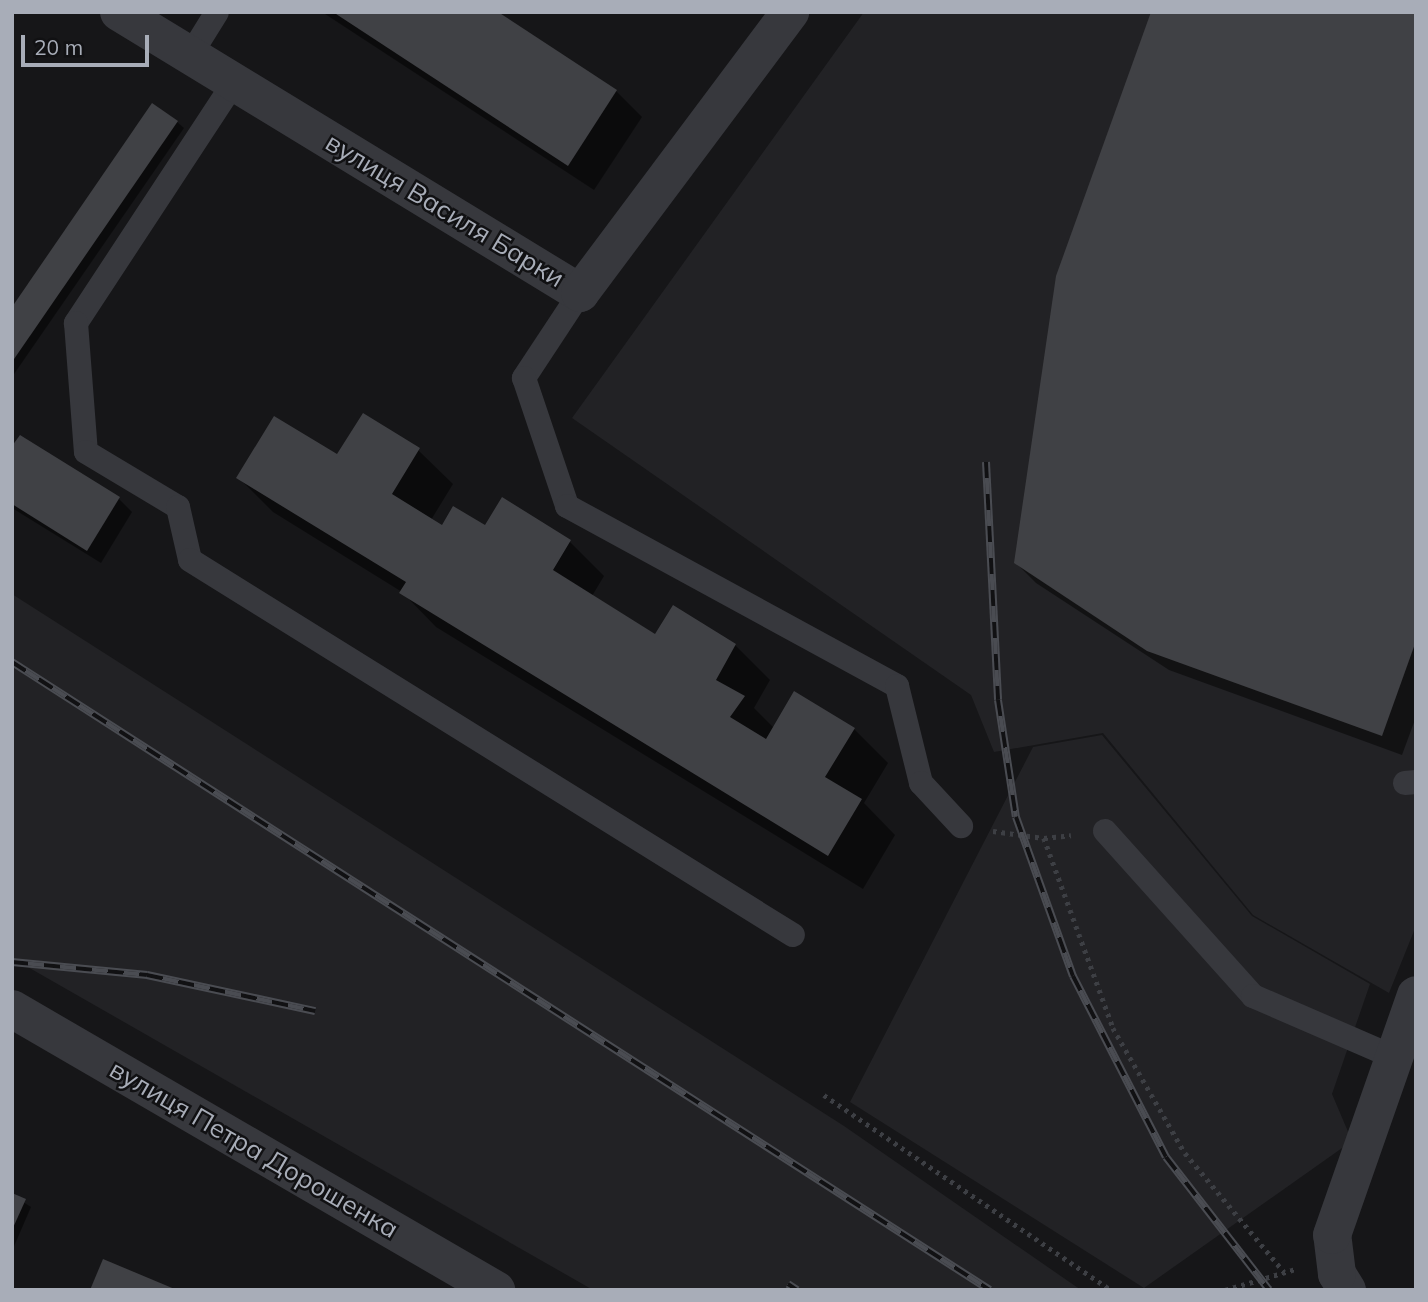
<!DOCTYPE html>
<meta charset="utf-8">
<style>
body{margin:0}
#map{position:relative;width:1428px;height:1302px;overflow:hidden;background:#161618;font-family:Mulish,sans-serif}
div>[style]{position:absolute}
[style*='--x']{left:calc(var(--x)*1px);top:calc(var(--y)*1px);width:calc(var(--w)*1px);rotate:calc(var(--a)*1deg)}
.built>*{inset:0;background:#222225}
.shadow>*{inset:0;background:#0007}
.building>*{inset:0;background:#404145}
.path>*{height:4.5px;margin-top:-2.25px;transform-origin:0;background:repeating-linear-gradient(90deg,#3d3f44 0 3.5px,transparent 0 8.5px)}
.service>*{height:24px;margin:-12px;padding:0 12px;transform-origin:12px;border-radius:12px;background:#37383d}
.minor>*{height:38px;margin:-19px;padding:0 19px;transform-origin:19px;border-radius:19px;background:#37383d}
.rail>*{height:8px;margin-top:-4px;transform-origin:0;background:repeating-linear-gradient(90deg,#111113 0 16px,#4a4c52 0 32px);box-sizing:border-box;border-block:2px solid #4a4c52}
span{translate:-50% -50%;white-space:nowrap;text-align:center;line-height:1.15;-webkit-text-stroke:5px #111113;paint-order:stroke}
.street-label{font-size:26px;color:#a8adb8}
.frame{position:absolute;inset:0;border:14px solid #a8adb8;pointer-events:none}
.scale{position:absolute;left:21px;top:35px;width:128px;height:32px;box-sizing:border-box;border:4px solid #a8adb8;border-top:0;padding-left:9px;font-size:21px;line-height:24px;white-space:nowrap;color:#a8adb8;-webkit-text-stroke:5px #111113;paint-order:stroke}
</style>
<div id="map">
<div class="built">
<div style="clip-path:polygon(864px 12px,1416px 12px,1416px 926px,1389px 993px,1253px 915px,1103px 733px,994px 752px,971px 695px,572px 418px)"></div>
<div style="clip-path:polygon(12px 594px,844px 1126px,1081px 1290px,593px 1290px,12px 958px)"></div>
<div style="clip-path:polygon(1102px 735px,1252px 916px,1370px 984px,1332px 1094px,1352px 1141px,1144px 1288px,850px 1102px,1033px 747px)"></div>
</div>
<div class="shadow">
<div style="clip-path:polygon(322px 12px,494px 12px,616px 91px,642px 117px,594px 190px)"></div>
<div style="clip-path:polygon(1416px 12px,1416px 717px,1402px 755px,1169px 670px,1036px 583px,1016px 563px)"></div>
<div style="clip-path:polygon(177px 122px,184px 128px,12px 377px,12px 310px)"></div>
<div style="clip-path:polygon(12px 450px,119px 499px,132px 512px,101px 563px,12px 508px)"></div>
<div style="clip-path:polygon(418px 450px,453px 484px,431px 520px,442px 527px,485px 528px,570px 542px,604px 576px,592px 596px,656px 636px,673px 607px,735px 645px,770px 680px,754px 708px,774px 728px,854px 729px,888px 763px,864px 803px,895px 835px,863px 889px,436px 627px,402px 592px,273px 512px,238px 477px,338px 456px)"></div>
<div style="clip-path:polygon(12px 1195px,31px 1207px,12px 1251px)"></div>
</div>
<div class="building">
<div style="clip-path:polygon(333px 12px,498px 12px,617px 90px,568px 166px)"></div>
<div style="clip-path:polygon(1151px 12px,1416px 12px,1416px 641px,1382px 736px,1147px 651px,1014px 563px,1056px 276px)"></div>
<div style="clip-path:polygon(152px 103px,178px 121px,12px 362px,12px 307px)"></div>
<div style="clip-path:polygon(363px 413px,420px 448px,392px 494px,442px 525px,453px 506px,485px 525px,502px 497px,571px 540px,553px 570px,655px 634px,673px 605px,736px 644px,716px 680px,745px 696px,730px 717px,766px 739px,794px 691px,855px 728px,825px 777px,862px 799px,828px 856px,399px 593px,406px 582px,236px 478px,274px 416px,337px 454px)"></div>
<div style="clip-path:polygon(20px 435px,120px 497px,87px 551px,12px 504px,12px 446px)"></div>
<div style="clip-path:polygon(12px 1193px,26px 1199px,12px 1230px)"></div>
<div style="clip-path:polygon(103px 1259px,177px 1290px,90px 1290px)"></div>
</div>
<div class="path">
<div style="--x:993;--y:831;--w:51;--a:7.8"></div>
<div style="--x:1044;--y:838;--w:27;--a:-6"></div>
<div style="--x:1044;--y:838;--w:202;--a:70"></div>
<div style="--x:1113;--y:1028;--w:144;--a:60.1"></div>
<div style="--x:1185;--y:1153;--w:155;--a:50.2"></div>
<div style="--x:824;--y:1095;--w:347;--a:34.2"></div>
<div style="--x:1225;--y:1290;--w:74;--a:-16.5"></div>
</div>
<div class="service">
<div style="--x:191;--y:54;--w:49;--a:-58.2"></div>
<div style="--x:235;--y:81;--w:290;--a:123.3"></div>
<div style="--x:76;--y:323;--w:129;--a:85.6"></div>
<div style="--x:86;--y:452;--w:107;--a:30.9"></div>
<div style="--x:178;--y:507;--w:54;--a:77.2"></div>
<div style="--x:190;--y:560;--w:710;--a:31.88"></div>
<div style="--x:580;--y:293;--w:102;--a:123.4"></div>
<div style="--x:524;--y:378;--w:135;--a:71.4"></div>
<div style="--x:567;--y:506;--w:376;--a:28.6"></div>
<div style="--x:897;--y:686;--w:100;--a:76.1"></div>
<div style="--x:921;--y:783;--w:59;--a:47.1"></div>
<div style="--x:1405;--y:783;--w:11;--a:-5"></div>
<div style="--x:1105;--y:831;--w:222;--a:48.1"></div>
<div style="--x:1253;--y:996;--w:154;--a:23.4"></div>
</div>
<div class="minor">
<div style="--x:119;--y:12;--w:540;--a:31.36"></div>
<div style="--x:580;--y:293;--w:351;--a:-53.2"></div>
<div style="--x:12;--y:1009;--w:560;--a:30.14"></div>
<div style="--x:1347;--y:1290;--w:19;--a:-122"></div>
<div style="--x:1337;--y:1274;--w:39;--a:-97"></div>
<div style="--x:1332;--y:1235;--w:254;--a:-70.7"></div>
</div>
<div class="rail">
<div style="--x:986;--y:462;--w:238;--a:87.1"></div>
<div style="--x:998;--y:700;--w:118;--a:81.3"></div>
<div style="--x:1016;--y:817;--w:169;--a:70.3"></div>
<div style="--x:1073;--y:976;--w:203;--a:62.8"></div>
<div style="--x:1166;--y:1157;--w:168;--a:52.2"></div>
<div style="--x:12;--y:662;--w:1162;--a:32.71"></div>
<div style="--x:12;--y:962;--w:136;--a:5.5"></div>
<div style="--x:147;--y:975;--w:172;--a:12.1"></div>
<div style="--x:788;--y:1284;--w:11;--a:34"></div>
</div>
<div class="street-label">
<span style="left:445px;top:210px;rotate:31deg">вулиця Василя Барки</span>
<span style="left:254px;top:1149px;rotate:30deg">вулиця Петра Дорошенка</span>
</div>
<div class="frame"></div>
<div class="scale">20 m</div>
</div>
